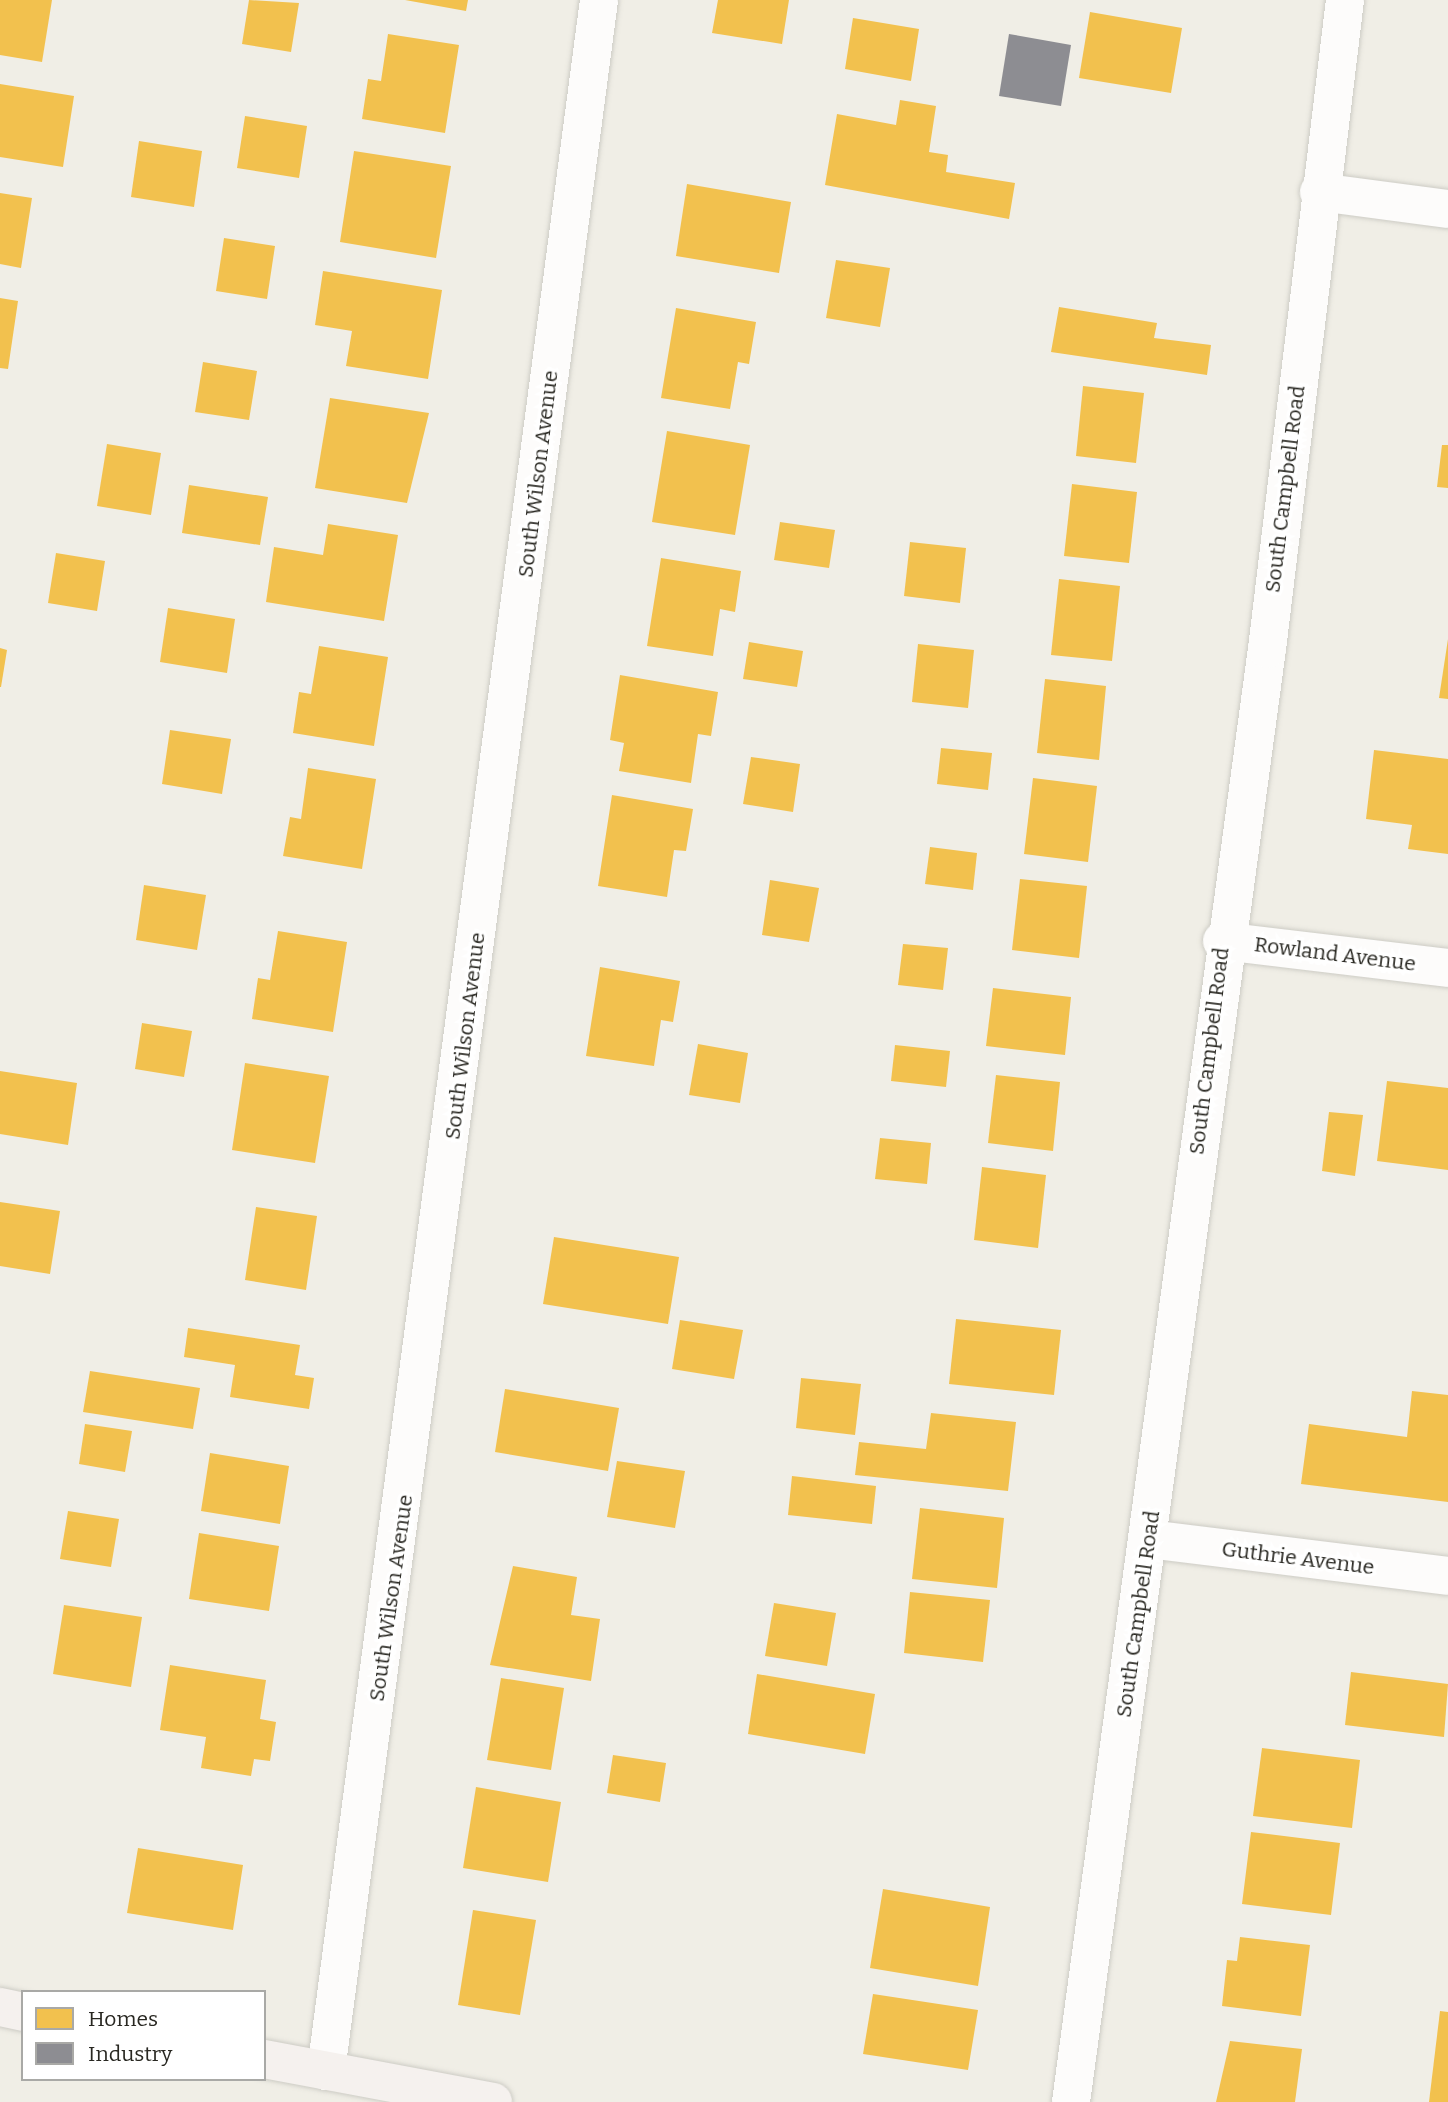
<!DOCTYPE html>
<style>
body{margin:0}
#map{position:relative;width:1448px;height:2102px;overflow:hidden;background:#f0eee6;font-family:Bitter,serif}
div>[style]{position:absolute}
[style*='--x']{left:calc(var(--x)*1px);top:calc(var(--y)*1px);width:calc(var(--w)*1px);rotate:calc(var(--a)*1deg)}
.homes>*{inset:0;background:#f2c14e}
.industry>*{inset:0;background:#8d8d92}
.roads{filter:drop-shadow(0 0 2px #cdccc5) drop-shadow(0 0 2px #cdccc5)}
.minor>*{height:38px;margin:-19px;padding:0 19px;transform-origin:19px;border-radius:19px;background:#fdfcfb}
.tertiary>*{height:38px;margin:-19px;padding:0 19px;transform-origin:19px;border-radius:19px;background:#fdfcfb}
.secondary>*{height:38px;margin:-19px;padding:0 19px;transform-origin:19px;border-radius:19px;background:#f5f1ee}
span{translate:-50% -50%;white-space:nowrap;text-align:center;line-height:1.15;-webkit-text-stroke:7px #fff;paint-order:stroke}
.street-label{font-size:21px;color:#282721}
.legend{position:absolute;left:21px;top:1990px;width:245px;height:91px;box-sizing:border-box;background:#fff;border:2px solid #a9a9a6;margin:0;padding:9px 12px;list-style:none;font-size:21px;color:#282721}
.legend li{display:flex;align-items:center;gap:14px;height:35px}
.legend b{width:35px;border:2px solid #a9a9a6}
</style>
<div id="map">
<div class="homes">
<div style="clip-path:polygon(0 0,52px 0,42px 62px,0 55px)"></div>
<div style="clip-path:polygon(249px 0,299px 3px,291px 52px,242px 44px)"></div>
<div style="clip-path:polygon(405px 0,468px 0,466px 11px)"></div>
<div style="clip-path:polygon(718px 0,789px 0,782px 44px,712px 33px)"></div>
<div style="clip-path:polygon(1090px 12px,1182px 28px,1171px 93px,1079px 78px)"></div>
<div style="clip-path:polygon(853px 18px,919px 29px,911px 81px,845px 69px)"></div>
<div style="clip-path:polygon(388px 34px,459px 45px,445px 133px,362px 119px,368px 79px,381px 81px)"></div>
<div style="clip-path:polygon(0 84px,74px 96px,63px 167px,0 157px)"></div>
<div style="clip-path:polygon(900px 100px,936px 106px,929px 152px,948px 155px,946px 172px,1015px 183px,1009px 219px,825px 185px,837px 114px,896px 125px)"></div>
<div style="clip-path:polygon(245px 116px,307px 126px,299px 178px,237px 168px)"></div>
<div style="clip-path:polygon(139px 141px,202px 151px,194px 207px,131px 197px)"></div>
<div style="clip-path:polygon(354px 151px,451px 166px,436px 258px,340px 242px)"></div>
<div style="clip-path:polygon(687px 184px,791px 202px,779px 273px,676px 256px)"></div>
<div style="clip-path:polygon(0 193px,32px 198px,21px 268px,0 264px)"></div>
<div style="clip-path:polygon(224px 238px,275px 246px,267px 299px,216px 291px)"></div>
<div style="clip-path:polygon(836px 260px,890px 268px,880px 327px,826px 318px)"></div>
<div style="clip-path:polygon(323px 271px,442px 290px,428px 379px,346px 366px,352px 331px,315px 325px)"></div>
<div style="clip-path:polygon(0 298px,18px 301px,8px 369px,0 368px)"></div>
<div style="clip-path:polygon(1059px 307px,1157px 323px,1154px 338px,1211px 345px,1207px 375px,1051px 352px)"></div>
<div style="clip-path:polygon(676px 308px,756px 322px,749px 364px,738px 362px,730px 409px,661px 398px)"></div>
<div style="clip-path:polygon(203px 362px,257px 371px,249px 420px,195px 412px)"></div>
<div style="clip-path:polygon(1083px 386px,1144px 393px,1136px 463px,1076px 456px)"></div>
<div style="clip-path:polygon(330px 398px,429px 413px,407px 503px,315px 488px)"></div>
<div style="clip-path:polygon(667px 431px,750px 445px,735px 535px,652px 522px)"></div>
<div style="clip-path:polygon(107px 444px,161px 453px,151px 515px,97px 506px)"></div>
<div style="clip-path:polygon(1442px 445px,1448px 445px,1448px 488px,1437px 487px)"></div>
<div style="clip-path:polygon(1072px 484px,1137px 492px,1129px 563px,1064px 556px)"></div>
<div style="clip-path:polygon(189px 485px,268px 497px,260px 545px,182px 533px)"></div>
<div style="clip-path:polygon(780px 522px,835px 530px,829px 568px,774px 560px)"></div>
<div style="clip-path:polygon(328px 524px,398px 535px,384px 621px,266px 602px,274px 547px,323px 555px)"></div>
<div style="clip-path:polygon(910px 542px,966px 548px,960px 603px,904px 596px)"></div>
<div style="clip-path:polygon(56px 553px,105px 561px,97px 611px,48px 603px)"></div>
<div style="clip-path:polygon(661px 558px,741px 571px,735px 612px,720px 609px,713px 656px,647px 646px)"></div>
<div style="clip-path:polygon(1059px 579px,1120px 586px,1112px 661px,1051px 655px)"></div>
<div style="clip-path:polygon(168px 608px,235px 619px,227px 673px,160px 662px)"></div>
<div style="clip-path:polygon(1448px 639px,1448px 699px,1439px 698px)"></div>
<div style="clip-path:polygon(749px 642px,803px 651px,797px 687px,743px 679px)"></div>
<div style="clip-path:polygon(918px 644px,974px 650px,968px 708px,912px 702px)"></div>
<div style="clip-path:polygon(319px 646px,388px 657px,374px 746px,293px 733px,299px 692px,311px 694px)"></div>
<div style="clip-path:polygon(0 648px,7px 650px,1px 687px,0 687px)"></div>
<div style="clip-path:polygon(620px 675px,718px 692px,711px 736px,698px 734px,691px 783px,619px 771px,624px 743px,610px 740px)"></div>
<div style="clip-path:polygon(1045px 679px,1106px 686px,1099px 760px,1037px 753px)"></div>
<div style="clip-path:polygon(170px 730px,231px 739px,222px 794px,162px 784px)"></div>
<div style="clip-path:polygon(941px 748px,992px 753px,988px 790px,937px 784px)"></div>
<div style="clip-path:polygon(1374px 750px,1448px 759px,1448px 854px,1408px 849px,1412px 825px,1366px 819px)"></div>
<div style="clip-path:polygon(751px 757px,800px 764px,793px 812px,743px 804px)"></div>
<div style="clip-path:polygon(308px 768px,376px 779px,362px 869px,283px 856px,290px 817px,301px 819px)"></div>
<div style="clip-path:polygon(1033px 778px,1097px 786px,1088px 862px,1024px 854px)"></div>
<div style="clip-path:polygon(612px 795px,693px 809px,686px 851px,674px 850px,667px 897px,598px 886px)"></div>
<div style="clip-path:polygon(930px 847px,977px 853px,973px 890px,925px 884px)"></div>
<div style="clip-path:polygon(1020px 879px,1087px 886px,1079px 958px,1012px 950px)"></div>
<div style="clip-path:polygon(770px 880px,819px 888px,809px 942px,762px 935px)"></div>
<div style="clip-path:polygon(144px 885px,206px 895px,197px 950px,136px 940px)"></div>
<div style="clip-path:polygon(278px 931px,347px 942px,333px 1032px,252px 1019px,258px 978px,270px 980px)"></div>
<div style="clip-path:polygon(903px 944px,948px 948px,943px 990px,898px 985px)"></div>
<div style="clip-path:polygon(600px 967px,680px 981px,673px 1022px,661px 1020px,654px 1066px,586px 1056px)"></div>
<div style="clip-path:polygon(993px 988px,1071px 997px,1065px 1055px,986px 1046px)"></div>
<div style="clip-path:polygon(142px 1023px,192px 1031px,184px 1077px,135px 1069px)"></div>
<div style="clip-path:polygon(698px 1044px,748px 1053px,740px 1103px,689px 1095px)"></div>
<div style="clip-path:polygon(895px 1045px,950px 1051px,946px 1087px,891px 1081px)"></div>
<div style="clip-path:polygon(245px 1063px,329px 1076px,315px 1163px,232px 1150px)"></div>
<div style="clip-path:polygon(0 1071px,77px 1083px,68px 1145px,0 1134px)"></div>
<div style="clip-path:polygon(996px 1075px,1060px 1082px,1053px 1151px,988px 1143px)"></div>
<div style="clip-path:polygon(1387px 1081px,1448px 1088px,1448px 1170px,1377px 1161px)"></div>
<div style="clip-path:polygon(1329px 1112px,1363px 1115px,1355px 1176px,1322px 1171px)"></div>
<div style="clip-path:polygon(880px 1138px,931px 1143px,927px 1184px,875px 1179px)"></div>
<div style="clip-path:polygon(982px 1167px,1046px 1175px,1038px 1248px,974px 1240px)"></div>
<div style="clip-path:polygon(0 1202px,60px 1211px,50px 1274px,0 1266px)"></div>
<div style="clip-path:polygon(256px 1207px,317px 1216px,306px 1290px,245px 1280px)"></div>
<div style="clip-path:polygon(554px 1237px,679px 1257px,668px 1324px,543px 1304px)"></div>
<div style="clip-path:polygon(956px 1319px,1061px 1330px,1054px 1395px,949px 1384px)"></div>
<div style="clip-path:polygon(680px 1320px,743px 1330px,734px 1379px,672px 1369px)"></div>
<div style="clip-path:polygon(188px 1328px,300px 1345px,295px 1375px,314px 1378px,309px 1409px,230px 1397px,235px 1365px,184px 1357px)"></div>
<div style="clip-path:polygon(90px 1371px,200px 1388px,193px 1429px,83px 1412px)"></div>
<div style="clip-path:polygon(801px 1378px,861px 1384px,855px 1435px,796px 1428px)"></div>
<div style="clip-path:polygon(505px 1389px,619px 1408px,608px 1471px,495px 1452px)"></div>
<div style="clip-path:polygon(1412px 1391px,1448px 1395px,1448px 1502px,1301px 1484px,1309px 1424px,1407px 1437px)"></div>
<div style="clip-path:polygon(931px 1413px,1016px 1422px,1008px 1491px,855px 1475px,859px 1442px,926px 1449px)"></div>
<div style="clip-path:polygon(85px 1424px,132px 1431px,125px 1472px,79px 1464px)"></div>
<div style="clip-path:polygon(210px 1453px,289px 1466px,280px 1524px,201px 1511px)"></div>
<div style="clip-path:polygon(617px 1461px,685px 1471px,675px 1528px,607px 1517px)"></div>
<div style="clip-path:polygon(792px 1476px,876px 1486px,872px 1524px,788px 1515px)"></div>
<div style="clip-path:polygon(920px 1508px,1004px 1518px,997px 1588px,912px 1579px)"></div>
<div style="clip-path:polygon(68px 1511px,119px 1519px,111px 1567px,60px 1559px)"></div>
<div style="clip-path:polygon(199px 1533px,279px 1546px,269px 1611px,189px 1599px)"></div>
<div style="clip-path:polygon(513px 1566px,577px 1577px,571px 1615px,600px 1619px,591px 1681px,490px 1665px)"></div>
<div style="clip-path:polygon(910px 1592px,990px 1600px,983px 1662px,904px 1653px)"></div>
<div style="clip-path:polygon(774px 1603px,836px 1613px,827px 1666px,765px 1656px)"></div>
<div style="clip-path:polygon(64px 1605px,142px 1617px,131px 1687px,53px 1674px)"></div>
<div style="clip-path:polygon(170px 1665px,266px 1680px,260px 1719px,276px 1722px,270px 1761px,254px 1759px,251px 1776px,201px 1768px,206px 1737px,160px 1730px)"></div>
<div style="clip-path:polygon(1351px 1672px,1448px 1684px,1444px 1737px,1345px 1725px)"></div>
<div style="clip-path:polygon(757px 1674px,875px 1694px,865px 1754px,748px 1734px)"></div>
<div style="clip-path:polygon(501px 1678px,564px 1688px,551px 1770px,487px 1760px)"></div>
<div style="clip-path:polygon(1262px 1748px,1360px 1760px,1352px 1828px,1253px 1816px)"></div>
<div style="clip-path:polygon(613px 1755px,666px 1763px,660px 1802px,607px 1793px)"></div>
<div style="clip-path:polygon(476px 1787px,561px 1802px,548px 1882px,463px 1868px)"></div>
<div style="clip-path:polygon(1251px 1832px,1340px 1843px,1331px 1915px,1242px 1904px)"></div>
<div style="clip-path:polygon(138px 1848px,243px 1865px,233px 1930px,127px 1913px)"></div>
<div style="clip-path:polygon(883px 1889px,990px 1907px,978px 1986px,870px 1968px)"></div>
<div style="clip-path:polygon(473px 1910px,536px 1920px,520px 2015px,458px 2005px)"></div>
<div style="clip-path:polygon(1240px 1937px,1310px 1945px,1301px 2016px,1222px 2006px,1227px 1960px,1237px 1961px)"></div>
<div style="clip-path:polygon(873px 1994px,978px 2010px,968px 2070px,863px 2054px)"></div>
<div style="clip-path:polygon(1440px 2011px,1448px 2012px,1448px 2102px,1429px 2102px)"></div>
<div style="clip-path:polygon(1230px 2041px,1302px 2049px,1295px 2102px,1216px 2102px)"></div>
</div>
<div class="industry">
<div style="clip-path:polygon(1009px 34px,1071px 45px,1061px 106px,999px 96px)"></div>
</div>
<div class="roads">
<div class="minor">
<div style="--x:1319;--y:192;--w:130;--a:7.5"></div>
<div style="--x:1222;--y:941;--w:228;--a:6.8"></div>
<div style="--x:1148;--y:1539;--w:302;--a:7"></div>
<div style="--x:326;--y:2071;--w:2089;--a:-82.49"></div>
</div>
<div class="tertiary">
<div style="--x:1071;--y:2102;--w:1466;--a:-82.32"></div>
<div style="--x:1267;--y:649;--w:654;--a:-83.15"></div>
</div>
<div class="secondary">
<div style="--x:0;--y:2007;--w:24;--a:12"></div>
<div style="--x:264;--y:2059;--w:233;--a:10.6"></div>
</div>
</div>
<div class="street-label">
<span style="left:538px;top:474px;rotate:-83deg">South Wilson Avenue</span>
<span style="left:1285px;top:489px;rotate:-83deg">South Campbell Road</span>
<span style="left:1335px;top:954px;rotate:7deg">Rowland Avenue</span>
<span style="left:465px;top:1036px;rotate:-83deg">South Wilson Avenue</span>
<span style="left:1209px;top:1051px;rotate:-83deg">South Campbell Road</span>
<span style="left:1298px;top:1558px;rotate:7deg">Guthrie Avenue</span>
<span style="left:391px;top:1598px;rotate:-82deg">South Wilson Avenue</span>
<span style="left:1138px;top:1614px;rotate:-82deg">South Campbell Road</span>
</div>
<ul class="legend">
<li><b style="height:19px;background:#f2c14e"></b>Homes</li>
<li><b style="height:19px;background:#8d8d92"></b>Industry</li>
</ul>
</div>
